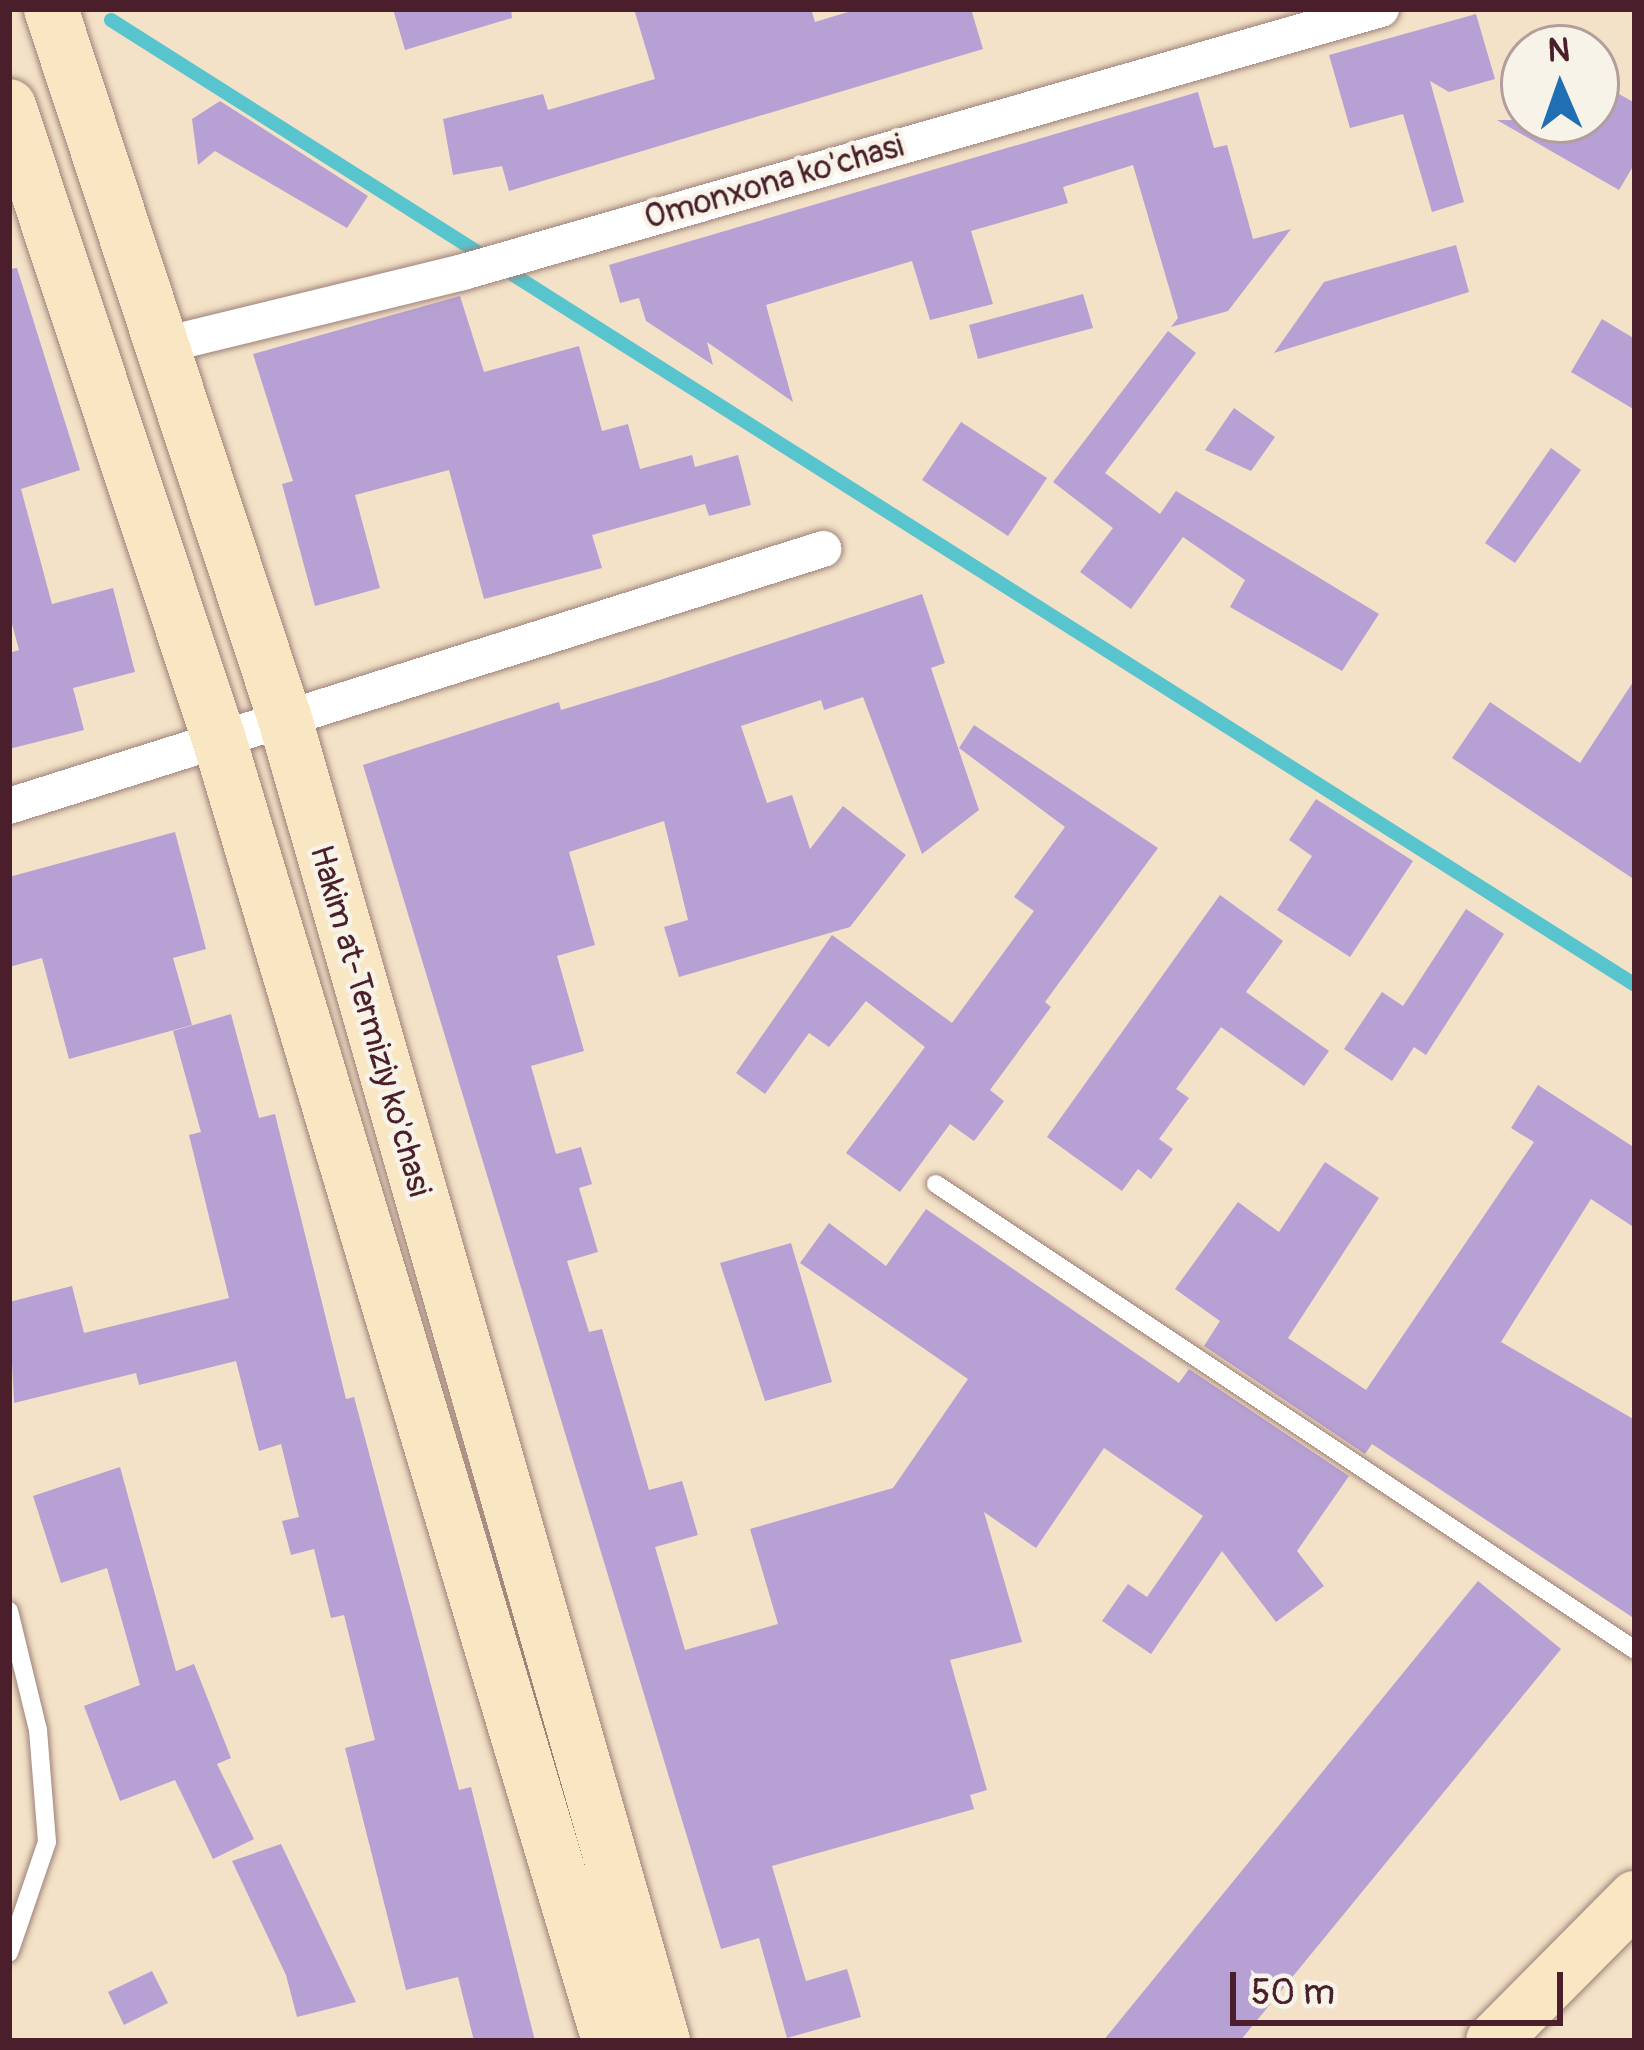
<!DOCTYPE html>
<style>
body{margin:0}
#map{position:relative;width:1644px;height:2050px;overflow:hidden;background:#f3e2c7;font-family:Pangolin,sans-serif}
div>[style]{position:absolute}
[style*='--x']{left:calc(var(--x)*1px);top:calc(var(--y)*1px);width:calc(var(--w)*1px);rotate:calc(var(--a)*1deg)}
.stream>*{height:14px;margin:-7px;padding:0 7px;transform-origin:7px;border-radius:7px;background:#57c4ce}
.building>*{inset:0;background:#b7a0d4}
.roads{filter:drop-shadow(0 0 3px #9e8079) drop-shadow(0 0 3px #9e8079)}
.lane>*{height:18px;margin:-9px;padding:0 9px;transform-origin:9px;border-radius:9px;background:#fff}
.street>*{height:36px;margin:-18px;padding:0 18px;transform-origin:18px;border-radius:18px;background:#fff}
.secondary>*{height:54px;margin:-27px;padding:0 27px;transform-origin:27px;border-radius:27px;background:#f9e7c3}
span{translate:-50% -50%;white-space:nowrap;text-align:center;line-height:1.15;-webkit-text-stroke:9px #f7f3e8;paint-order:stroke}
.street-label{font-size:33px;color:#4a1f2b}
.frame{position:absolute;inset:0;border:12px solid #4a1f2b;pointer-events:none}
.north{position:absolute;left:1500px;top:24px;width:120px;height:120px;box-sizing:border-box;background:#f7f3e8;border:3px solid #b29e9c;border-radius:50%;rotate:358deg;font-size:33px;font-weight:700;line-height:48px;text-align:center;color:#4a1f2b}
.north::after{content:'';display:block;margin:auto;width:42px;height:54px;background:#1f6fb2;clip-path:polygon(50% 0,100% 100%,50% 72%,0 100%)}
.scale{position:absolute;left:1230px;top:1972px;width:333px;height:54px;box-sizing:border-box;border:6px solid #4a1f2b;border-top:0;padding-left:15px;font-size:36px;line-height:42px;white-space:nowrap;color:#4a1f2b;-webkit-text-stroke:9px #f7f3e8;paint-order:stroke}
</style>
<div id="map">
<div class="stream">
<div style="--x:111;--y:20;--w:1804;--a:32.34"></div>
</div>
<div class="building">
<div style="clip-path:polygon(393px 9px,511px 9px,512px 18px,405px 50px)"></div>
<div style="clip-path:polygon(634px 9px,811px 9px,815px 22px,858px 9px,971px 9px,983px 49px,509px 191px,502px 166px,453px 175px,443px 119px,543px 94px,548px 110px,655px 79px)"></div>
<div style="clip-path:polygon(1476px 14px,1495px 79px,1449px 92px,1430px 81px,1464px 202px,1432px 212px,1403px 114px,1350px 128px,1329px 55px)"></div>
<div style="clip-path:polygon(1596px 81px,1635px 103px,1635px 163px,1619px 190px,1497px 120px,1596px 120px)"></div>
<div style="clip-path:polygon(1198px 92px,1214px 148px,1227px 145px,1253px 239px,1291px 229px,1228px 311px,1171px 327px,1178px 318px,1133px 165px,1063px 187px,1068px 203px,971px 231px,993px 304px,930px 320px,912px 261px,766px 305px,793px 402px,707px 342px,713px 365px,646px 321px,639px 298px,620px 303px,609px 265px)"></div>
<div style="clip-path:polygon(220px 101px,368px 196px,347px 228px,215px 151px,198px 165px,192px 119px)"></div>
<div style="clip-path:polygon(1456px 245px,1469px 292px,1274px 353px,1324px 282px)"></div>
<div style="clip-path:polygon(17px 268px,80px 470px,21px 489px,52px 604px,113px 588px,135px 672px,73px 688px,84px 730px,9px 749px,9px 653px,19px 650px,9px 613px,9px 269px)"></div>
<div style="clip-path:polygon(1083px 294px,1093px 328px,978px 359px,969px 325px)"></div>
<div style="clip-path:polygon(460px 296px,484px 372px,579px 346px,602px 431px,628px 424px,640px 469px,692px 455px,695px 467px,738px 455px,751px 505px,709px 516px,705px 504px,592px 535px,602px 568px,484px 599px,449px 470px,355px 495px,380px 588px,315px 606px,282px 484px,293px 481px,253px 354px)"></div>
<div style="clip-path:polygon(1602px 319px,1635px 339px,1635px 410px,1571px 372px)"></div>
<div style="clip-path:polygon(1168px 331px,1196px 353px,1105px 473px,1160px 514px,1176px 491px,1379px 614px,1342px 671px,1230px 607px,1245px 580px,1183px 537px,1131px 609px,1080px 572px,1113px 528px,1053px 482px)"></div>
<div style="clip-path:polygon(1234px 408px,1275px 437px,1251px 471px,1205px 450px)"></div>
<div style="clip-path:polygon(961px 422px,1047px 478px,1008px 536px,922px 480px)"></div>
<div style="clip-path:polygon(1551px 448px,1581px 470px,1515px 563px,1485px 543px)"></div>
<div style="clip-path:polygon(922px 594px,945px 663px,931px 668px,979px 810px,922px 854px,863px 697px,824px 710px,821px 700px,741px 726px,767px 803px,792px 795px,810px 849px,843px 806px,906px 855px,850px 927px,679px 977px,664px 927px,688px 920px,664px 821px,569px 852px,595px 945px,557px 956px,584px 1051px,531px 1066px,556px 1154px,581px 1147px,592px 1184px,579px 1188px,598px 1252px,567px 1261px,589px 1332px,602px 1329px,649px 1490px,682px 1481px,698px 1535px,655px 1547px,685px 1650px,778px 1624px,750px 1529px,893px 1488px,968px 1379px,800px 1263px,829px 1223px,886px 1266px,926px 1209px,1179px 1383px,1189px 1369px,1349px 1476px,1297px 1551px,1324px 1586px,1276px 1622px,1222px 1551px,1151px 1654px,1102px 1621px,1128px 1584px,1147px 1597px,1203px 1516px,1104px 1448px,1036px 1548px,984px 1512px,1022px 1642px,950px 1660px,987px 1790px,970px 1795px,974px 1809px,772px 1866px,806px 1981px,847px 1969px,861px 2017px,787px 2038px,759px 1938px,721px 1949px,363px 765px,559px 702px,561px 710px,657px 681px)"></div>
<div style="clip-path:polygon(1635px 679px,1635px 880px,1452px 758px,1490px 702px,1580px 763px)"></div>
<div style="clip-path:polygon(974px 725px,1158px 848px,1045px 1002px,1051px 1007px,990px 1090px,1004px 1101px,974px 1141px,950px 1124px,900px 1192px,846px 1153px,925px 1047px,866px 1001px,829px 1047px,809px 1033px,765px 1094px,736px 1073px,832px 935px,952px 1023px,1034px 911px,1014px 897px,1065px 827px,959px 748px)"></div>
<div style="clip-path:polygon(1316px 799px,1413px 861px,1350px 957px,1277px 910px,1312px 856px,1289px 840px)"></div>
<div style="clip-path:polygon(175px 832px,206px 949px,173px 958px,192px 1025px,69px 1059px,42px 958px,9px 967px,9px 877px)"></div>
<div style="clip-path:polygon(1220px 895px,1283px 941px,1246px 992px,1329px 1051px,1304px 1086px,1221px 1027px,1176px 1089px,1189px 1098px,1159px 1139px,1173px 1149px,1151px 1179px,1138px 1169px,1122px 1191px,1047px 1137px)"></div>
<div style="clip-path:polygon(1466px 909px,1504px 934px,1426px 1055px,1414px 1047px,1392px 1081px,1344px 1049px,1382px 992px,1403px 1006px)"></div>
<div style="clip-path:polygon(231px 1014px,259px 1118px,275px 1114px,346px 1399px,354px 1397px,459px 1790px,471px 1787px,535px 2041px,474px 2041px,458px 1977px,406px 1990px,345px 1748px,375px 1740px,344px 1615px,331px 1618px,314px 1549px,291px 1555px,282px 1521px,299px 1517px,281px 1444px,259px 1451px,236px 1361px,139px 1385px,136px 1373px,14px 1403px,9px 1302px,72px 1286px,84px 1333px,229px 1298px,189px 1135px,201px 1132px,173px 1031px)"></div>
<div style="clip-path:polygon(1538px 1085px,1635px 1148px,1635px 1228px,1591px 1199px,1501px 1342px,1635px 1420px,1635px 1619px,1372px 1444px,1365px 1454px,1204px 1346px,1220px 1321px,1175px 1289px,1238px 1202px,1279px 1232px,1325px 1162px,1379px 1198px,1288px 1338px,1366px 1390px,1534px 1142px,1511px 1128px)"></div>
<div style="clip-path:polygon(791px 1243px,832px 1382px,765px 1401px,720px 1263px)"></div>
<div style="clip-path:polygon(120px 1467px,176px 1671px,194px 1664px,231px 1758px,217px 1764px,254px 1839px,213px 1859px,175px 1780px,120px 1801px,84px 1706px,140px 1685px,107px 1568px,61px 1583px,33px 1496px)"></div>
<div style="clip-path:polygon(1478px 1581px,1561px 1649px,1240px 2041px,1103px 2041px)"></div>
<div style="clip-path:polygon(281px 1844px,356px 2002px,297px 2017px,286px 1975px,232px 1861px)"></div>
<div style="clip-path:polygon(152px 1971px,168px 2003px,124px 2025px,108px 1992px)"></div>
</div>
<div class="roads">
<div class="lane">
<div style="--x:936;--y:1184;--w:840;--a:33.69"></div>
<div style="--x:9;--y:1611;--w:122;--a:76.3"></div>
<div style="--x:38;--y:1730;--w:112;--a:85.4"></div>
<div style="--x:47;--y:1842;--w:117;--a:108.9"></div>
</div>
<div class="street">
<div style="--x:164;--y:345;--w:308;--a:-13.7"></div>
<div style="--x:463;--y:272;--w:955;--a:-15.99"></div>
<div style="--x:9;--y:806;--w:854;--a:-17.52"></div>
</div>
<div class="secondary">
<div style="--x:51;--y:9;--w:748;--a:71.76"></div>
<div style="--x:285;--y:719;--w:1375;--a:74.04"></div>
<div style="--x:9;--y:106;--w:667;--a:71.65"></div>
<div style="--x:219;--y:739;--w:1359;--a:73.32"></div>
<div style="--x:1493;--y:2041;--w:202;--a:-45.2"></div>
</div>
</div>
<div class="street-label">
<span style="left:774px;top:182px;rotate:-16deg">Omonxona ko'chasi</span>
<span style="left:370px;top:1021px;rotate:74deg">Hakim at-Termiziy ko'chasi</span>
</div>
<div class="frame"></div>
<div class="north">N</div>
<div class="scale">50 m</div>
</div>
